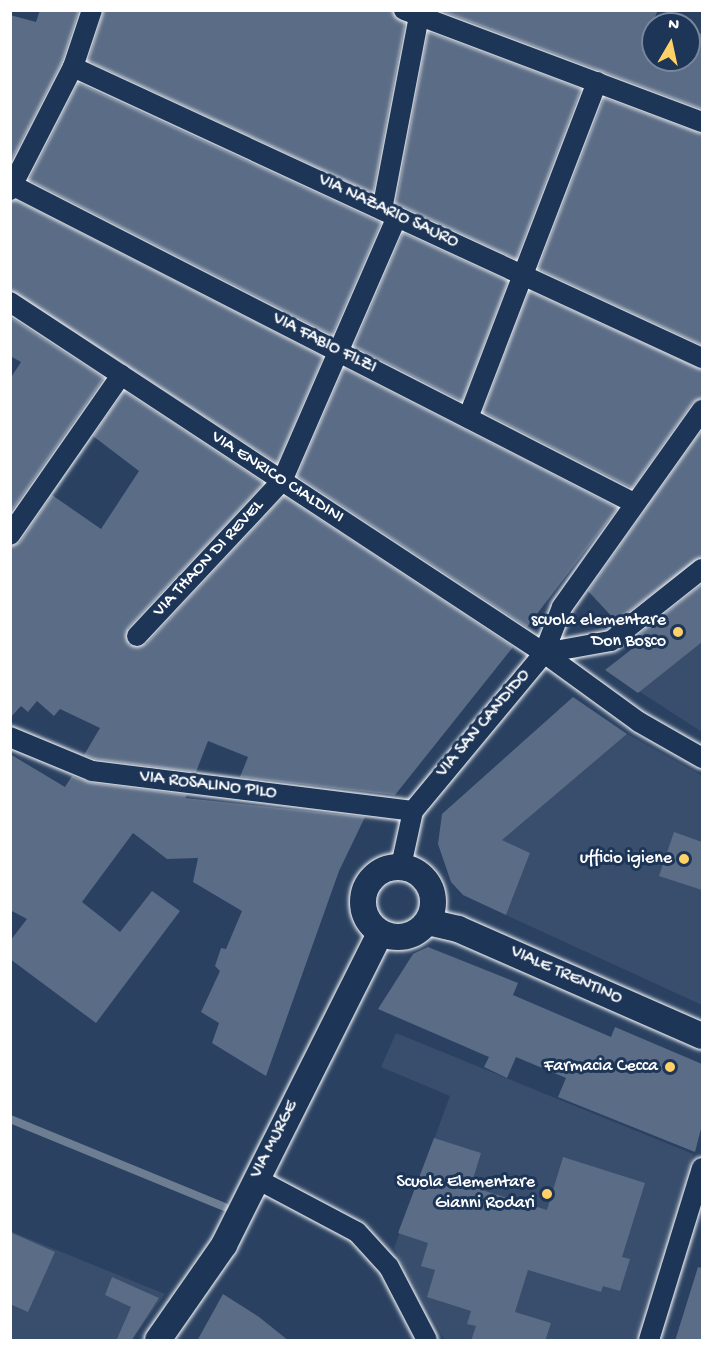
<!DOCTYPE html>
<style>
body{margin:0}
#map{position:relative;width:713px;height:1351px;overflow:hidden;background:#2a4161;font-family:"Gochi Hand",sans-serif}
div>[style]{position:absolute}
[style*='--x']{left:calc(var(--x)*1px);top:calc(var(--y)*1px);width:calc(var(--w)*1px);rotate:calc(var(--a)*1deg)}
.built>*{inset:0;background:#394e6c}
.stream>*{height:8px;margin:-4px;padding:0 4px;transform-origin:4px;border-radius:4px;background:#6d7d92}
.building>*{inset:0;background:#5b6c86}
.roads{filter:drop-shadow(0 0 2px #fff) drop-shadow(0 0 2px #fff)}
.minor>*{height:20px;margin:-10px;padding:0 10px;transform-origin:10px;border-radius:10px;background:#1d3557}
.tertiary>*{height:26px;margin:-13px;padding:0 13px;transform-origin:13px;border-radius:13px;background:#1d3557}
.tertiary>.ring{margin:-13px;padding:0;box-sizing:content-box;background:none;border:26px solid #1d3557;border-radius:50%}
.dots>*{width:16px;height:16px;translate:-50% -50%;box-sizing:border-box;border:3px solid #1d3557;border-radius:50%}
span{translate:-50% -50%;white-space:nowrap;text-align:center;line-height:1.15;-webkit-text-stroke:6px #1d3557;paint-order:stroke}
.street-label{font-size:18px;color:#fff}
.poi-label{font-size:18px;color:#fff}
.right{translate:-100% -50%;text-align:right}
.frame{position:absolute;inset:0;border:12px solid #fff;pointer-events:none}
.north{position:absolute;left:641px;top:12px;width:60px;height:60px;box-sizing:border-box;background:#1d3557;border:2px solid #77869a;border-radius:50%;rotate:9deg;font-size:16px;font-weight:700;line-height:24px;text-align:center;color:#fff}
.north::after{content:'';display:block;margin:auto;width:21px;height:27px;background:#ffd166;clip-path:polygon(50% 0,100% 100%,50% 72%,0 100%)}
</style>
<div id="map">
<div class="built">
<div style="clip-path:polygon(702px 594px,702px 732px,606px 670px)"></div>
<div style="clip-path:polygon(627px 734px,702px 776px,702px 1005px,506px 915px,530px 853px,502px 840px)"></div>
<div style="clip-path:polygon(396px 1033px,693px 1154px,634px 1340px,445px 1340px,394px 1248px,450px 1096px,381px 1067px)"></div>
<div style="clip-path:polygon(10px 1231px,165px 1294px,132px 1340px,11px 1340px)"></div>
</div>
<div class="stream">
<div style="--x:10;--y:1119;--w:232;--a:22.3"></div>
</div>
<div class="building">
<div style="clip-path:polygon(40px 10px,79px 10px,62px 62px,10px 163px,10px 15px,36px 22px)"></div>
<div style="clip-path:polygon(104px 10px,392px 10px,405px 23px,373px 193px,88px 61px)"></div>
<div style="clip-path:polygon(439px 10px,658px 10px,655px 17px,675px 24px,653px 24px,653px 60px,689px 60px,689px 29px,702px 34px,702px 109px)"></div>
<div style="clip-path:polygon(428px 32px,581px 89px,516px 259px,396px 203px)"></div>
<div style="clip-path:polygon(78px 83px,381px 223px,332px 335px,29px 180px)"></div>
<div style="clip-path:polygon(604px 98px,702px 134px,702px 345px,538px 269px)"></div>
<div style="clip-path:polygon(16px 200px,323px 357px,277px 463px,10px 290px,10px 202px)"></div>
<div style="clip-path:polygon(403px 233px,508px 281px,462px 401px,354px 346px)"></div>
<div style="clip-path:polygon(529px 291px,702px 370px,702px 398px,692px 403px,632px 488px,483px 412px)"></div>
<div style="clip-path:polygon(10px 317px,104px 378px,10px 513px,10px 379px,21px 362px,10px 356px)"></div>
<div style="clip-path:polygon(344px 368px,618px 508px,527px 627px,297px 476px)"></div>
<div style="clip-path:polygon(124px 391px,264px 483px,128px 628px,129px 645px,146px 644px,284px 496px,513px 647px,395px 795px,240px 777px,248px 757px,208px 741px,196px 772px,95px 759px,84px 755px,100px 728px,60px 709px,54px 716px,37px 701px,28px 712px,21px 706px,10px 718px,10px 547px,20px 542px,52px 495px,101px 529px,139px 471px,93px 436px)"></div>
<div style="clip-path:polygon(702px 430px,702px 557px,616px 621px,588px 591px)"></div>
<div style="clip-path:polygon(702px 584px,702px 642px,638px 693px,605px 670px,637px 645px,633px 639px)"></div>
<div style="clip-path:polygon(573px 697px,627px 734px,502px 840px,530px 853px,506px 915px,463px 895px,451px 882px,438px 844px,442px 814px)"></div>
<div style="clip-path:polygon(10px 754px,65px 787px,72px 776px,91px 783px,187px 795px,185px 798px,365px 817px,339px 871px,266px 1076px,212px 1043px,219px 1023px,201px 1012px,220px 971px,215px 966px,221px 948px,226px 949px,242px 911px,193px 882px,198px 858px,167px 859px,133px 833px,82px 902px,120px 932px,152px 891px,180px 911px,96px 1023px,10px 959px,10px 941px,27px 919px,10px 910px)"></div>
<div style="clip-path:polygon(674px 832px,702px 842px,702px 890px,659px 876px)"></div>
<div style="clip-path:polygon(428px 947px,518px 983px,513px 995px,611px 1037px,615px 1027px,702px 1064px,702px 1125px,695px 1152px,558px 1097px,566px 1078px,516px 1057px,507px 1078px,484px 1067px,489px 1057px,378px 1009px,413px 954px)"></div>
<div style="clip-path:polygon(434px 1138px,481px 1153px,473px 1179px,485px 1191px,547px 1210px,563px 1157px,645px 1183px,622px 1257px,630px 1259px,620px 1291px,603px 1286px,601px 1292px,528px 1270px,515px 1312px,551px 1323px,545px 1341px,471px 1341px,476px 1326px,467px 1324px,471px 1311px,427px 1297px,435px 1270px,421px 1266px,428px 1243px,398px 1233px)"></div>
<div style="clip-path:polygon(10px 1232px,55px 1252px,28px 1312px,10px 1304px)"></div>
<div style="clip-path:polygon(698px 1267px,702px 1268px,702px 1341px,675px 1341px)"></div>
<div style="clip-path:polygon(112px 1277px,159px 1298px,131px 1341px,116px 1341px,131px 1307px,105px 1295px)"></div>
<div style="clip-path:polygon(223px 1294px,259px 1317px,289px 1341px,197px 1341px)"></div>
</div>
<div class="roads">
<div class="minor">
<div style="--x:404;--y:10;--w:318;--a:20.6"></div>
<div style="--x:73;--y:67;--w:693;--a:24.83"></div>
<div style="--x:10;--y:184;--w:701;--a:27.08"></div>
<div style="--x:10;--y:190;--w:138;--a:-62.9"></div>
<div style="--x:73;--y:67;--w:60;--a:-71.6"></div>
<div style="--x:382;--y:210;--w:204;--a:-79.2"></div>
<div style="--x:10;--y:302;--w:639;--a:33.32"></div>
<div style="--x:544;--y:653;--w:117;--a:36"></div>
<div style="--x:639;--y:722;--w:73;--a:29.7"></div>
<div style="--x:468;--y:418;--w:360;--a:-69"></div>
<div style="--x:10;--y:535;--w:195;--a:-55.2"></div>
<div style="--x:137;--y:636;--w:212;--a:-46.9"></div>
<div style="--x:282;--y:481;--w:288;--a:-66.5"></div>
<div style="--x:544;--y:653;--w:68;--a:-10.2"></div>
<div style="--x:611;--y:641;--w:116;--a:-38.4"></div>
<div style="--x:10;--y:737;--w:89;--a:22.5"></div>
<div style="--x:92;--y:771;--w:323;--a:7.1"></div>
<div style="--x:401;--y:866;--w:56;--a:-77.7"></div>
<div style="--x:413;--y:811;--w:205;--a:-50.3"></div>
<div style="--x:544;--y:653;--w:49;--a:-68.6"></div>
<div style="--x:562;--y:607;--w:242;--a:-54.6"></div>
<div style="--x:255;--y:1178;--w:115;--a:27.9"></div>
<div style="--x:357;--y:1232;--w:47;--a:47.6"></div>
<div style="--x:389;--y:1267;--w:82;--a:62.5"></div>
<div style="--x:649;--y:1340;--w:180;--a:-72.9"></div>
</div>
<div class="tertiary">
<div class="ring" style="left:363px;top:867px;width:44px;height:44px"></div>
<div style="--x:428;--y:922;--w:31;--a:13"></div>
<div style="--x:458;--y:929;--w:266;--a:23.7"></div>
<div style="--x:158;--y:1340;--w:116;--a:-55.2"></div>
<div style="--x:224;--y:1245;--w:349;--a:-63.4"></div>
</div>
</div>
<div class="dots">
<div style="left:678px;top:632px;background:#ffd166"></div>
<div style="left:684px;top:859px;background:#ffd166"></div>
<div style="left:670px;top:1067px;background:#ffd166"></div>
<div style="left:547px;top:1194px;background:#ffd166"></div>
</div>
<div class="street-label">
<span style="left:388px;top:212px;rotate:25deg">VIA NAZARIO SAURO</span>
<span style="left:324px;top:344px;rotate:27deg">VIA FABIO FILZI</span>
<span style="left:277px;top:478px;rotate:33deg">VIA ENRICO CIALDINI</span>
<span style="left:209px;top:559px;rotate:-47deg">VIA THAON DI REVEL</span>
<span style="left:484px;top:724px;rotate:-50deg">VIA SAN CANDIDO</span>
<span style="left:208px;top:786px;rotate:7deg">VIA ROSALINO PILO</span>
<span style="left:566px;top:976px;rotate:24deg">VIALE TRENTINO</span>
<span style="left:275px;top:1140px;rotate:-63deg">VIA MURGE</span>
</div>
<div class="poi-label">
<span class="right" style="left:666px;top:632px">scuola elementare<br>Don Bosco</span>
<span class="right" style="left:672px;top:859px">ufficio igiene</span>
<span class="right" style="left:658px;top:1067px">Farmacia Cecca</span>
<span class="right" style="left:535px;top:1194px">Scuola Elementare<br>Gianni Rodari</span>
</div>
<div class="frame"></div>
<div class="north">N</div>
</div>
